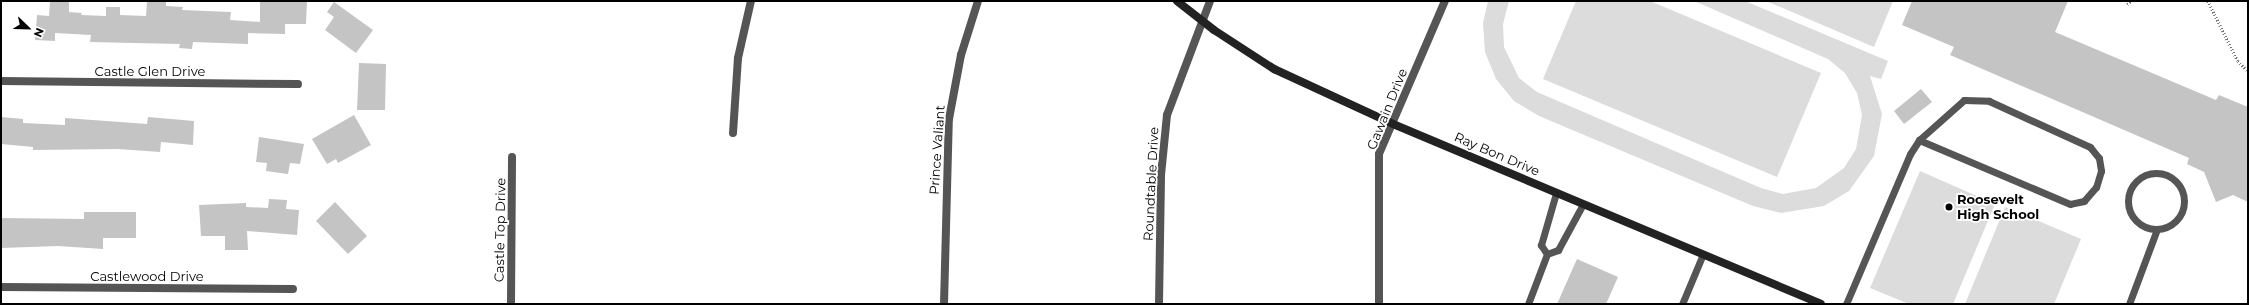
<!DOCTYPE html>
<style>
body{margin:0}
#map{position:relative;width:2249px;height:305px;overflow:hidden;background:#fff;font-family:Montserrat,sans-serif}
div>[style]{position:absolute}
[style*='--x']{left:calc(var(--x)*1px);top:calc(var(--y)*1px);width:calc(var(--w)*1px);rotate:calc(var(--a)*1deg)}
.green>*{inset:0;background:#dcdcdc}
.building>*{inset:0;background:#c4c4c4}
.path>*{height:2.5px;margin-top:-1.25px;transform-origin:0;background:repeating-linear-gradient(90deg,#777 0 1px,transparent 0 3px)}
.lane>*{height:7px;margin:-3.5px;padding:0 3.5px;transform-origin:3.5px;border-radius:3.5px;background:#555}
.lane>.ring{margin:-3.5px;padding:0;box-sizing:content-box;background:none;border:7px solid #555;border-radius:50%}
.street>*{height:8px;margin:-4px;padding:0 4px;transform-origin:4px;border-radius:4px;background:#555}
.secondary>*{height:8px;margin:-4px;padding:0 4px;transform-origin:4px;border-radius:4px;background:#222}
.dots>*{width:11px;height:11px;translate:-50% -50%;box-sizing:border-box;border:2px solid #fff;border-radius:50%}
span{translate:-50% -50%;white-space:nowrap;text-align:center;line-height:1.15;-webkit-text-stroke:3.5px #fff;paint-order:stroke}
.street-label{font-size:13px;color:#000}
.poi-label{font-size:13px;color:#000;font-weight:700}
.left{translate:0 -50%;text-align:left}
.frame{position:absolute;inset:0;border:2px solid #000;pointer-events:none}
.north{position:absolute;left:8px;top:8px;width:40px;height:40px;-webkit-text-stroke:3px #fff;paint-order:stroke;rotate:113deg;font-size:11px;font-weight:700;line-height:16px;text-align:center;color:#000}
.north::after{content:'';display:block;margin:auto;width:14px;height:18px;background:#000;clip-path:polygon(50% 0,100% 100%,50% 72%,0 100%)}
</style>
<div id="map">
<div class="green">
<div style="clip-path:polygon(1488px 1px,1509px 1px,1503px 24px,1504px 47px,1519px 78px,1537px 92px,1761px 188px,1783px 194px,1816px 188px,1844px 168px,1856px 149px,1862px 115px,1857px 93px,1845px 73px,1828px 59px,1694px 1px,1745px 1px,1888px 61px,1881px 79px,1870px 76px,1882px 114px,1874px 156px,1849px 191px,1824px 206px,1781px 213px,1753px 206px,1539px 116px,1514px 101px,1496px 79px,1485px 52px,1483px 23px)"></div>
<div style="clip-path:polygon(1576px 1px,1650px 1px,1821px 73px,1777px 177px,1543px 79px)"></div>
<div style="clip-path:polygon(1766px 1px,1893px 1px,1874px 47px)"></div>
<div style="clip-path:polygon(1920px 171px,1995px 204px,1953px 304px,1909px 304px,1870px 288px)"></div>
<div style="clip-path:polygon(2005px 207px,2081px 239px,2054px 304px,1965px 304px)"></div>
</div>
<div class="building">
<div style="clip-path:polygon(50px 1px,69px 1px,69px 12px,82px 13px,81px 15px,106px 16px,106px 7px,120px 7px,120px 15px,146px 16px,147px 1px,154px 1px,166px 2px,166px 6px,183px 7px,182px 10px,231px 12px,230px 20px,260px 22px,260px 1px,307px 1px,306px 24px,285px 24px,285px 34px,248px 33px,248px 44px,193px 42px,192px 49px,179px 48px,180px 44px,90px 42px,91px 35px,55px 33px,55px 41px,35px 40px,37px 15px,49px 16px)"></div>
<div style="clip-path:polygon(1912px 1px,2068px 1px,2055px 32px,2216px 100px,2219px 95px,2248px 107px,2248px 202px,2233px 195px,2216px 202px,2204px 172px,2187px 164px,2189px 158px,1950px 55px,1954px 47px,1902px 25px)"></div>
<div style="clip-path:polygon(334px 2px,373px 30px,356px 53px,325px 30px,334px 17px,327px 12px)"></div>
<div style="clip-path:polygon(359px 63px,386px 64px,385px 110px,357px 110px)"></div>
<div style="clip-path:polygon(1921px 89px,1932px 102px,1904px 124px,1894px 111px)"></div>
<div style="clip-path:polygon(354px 115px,371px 145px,338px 163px,336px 159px,327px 164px,312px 139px)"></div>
<div style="clip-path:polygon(1px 117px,23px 119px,23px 123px,65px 125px,65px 118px,147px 124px,148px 117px,194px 121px,193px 145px,161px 142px,160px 152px,118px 149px,33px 150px,33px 147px,1px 144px)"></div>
<div style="clip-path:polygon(259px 137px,304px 144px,300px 164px,290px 163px,288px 174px,266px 171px,267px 163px,256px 162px)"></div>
<div style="clip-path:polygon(269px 199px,287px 200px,286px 209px,299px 210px,297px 235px,247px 231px,248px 250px,225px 250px,225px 236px,201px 236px,199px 205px,246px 203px,246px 207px,268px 208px)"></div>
<div style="clip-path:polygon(335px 202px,367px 236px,348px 254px,316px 221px)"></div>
<div style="clip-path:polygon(84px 212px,136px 212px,136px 238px,103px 238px,103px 249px,58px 246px,1px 248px,1px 218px,84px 219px)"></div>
<div style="clip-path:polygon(1577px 259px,1618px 277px,1606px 304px,1557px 304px)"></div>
</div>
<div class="path">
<div style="--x:2208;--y:1;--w:67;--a:63.4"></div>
<div style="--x:2238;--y:61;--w:14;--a:45"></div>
<div style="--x:2127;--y:4;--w:5;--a:-37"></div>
</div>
<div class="lane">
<div class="ring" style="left:2128px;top:173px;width:49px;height:49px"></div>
<div style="--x:1547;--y:254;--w:11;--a:-124"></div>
<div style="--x:1541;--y:245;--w:54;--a:-73.9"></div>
<div style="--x:1528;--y:304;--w:53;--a:-69.2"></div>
<div style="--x:1547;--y:254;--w:12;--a:-20"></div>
<div style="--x:1558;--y:250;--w:52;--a:-61.5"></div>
<div style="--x:1682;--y:304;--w:54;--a:-67.2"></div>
<div style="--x:1846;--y:304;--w:163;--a:-66.9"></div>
<div style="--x:1910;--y:154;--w:17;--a:-57"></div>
<div style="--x:1919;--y:140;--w:60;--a:-41.6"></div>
<div style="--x:1964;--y:100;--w:25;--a:2"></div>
<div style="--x:1989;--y:101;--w:111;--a:24.5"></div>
<div style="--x:2090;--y:147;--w:14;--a:51"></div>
<div style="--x:2099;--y:158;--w:13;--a:81"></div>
<div style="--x:2101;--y:171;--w:17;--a:107"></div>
<div style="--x:2096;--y:187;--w:18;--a:131"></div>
<div style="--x:2084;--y:201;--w:14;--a:168"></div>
<div style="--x:2070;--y:204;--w:164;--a:-157"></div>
<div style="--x:2129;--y:304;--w:80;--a:-69.5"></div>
</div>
<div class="street">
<div style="--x:1;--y:81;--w:297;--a:0.6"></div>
<div style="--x:733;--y:133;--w:75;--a:-86.2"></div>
<div style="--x:738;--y:58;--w:58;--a:-77.2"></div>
<div style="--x:1;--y:287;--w:292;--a:0.4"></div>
<div style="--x:511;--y:304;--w:147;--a:-89.6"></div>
<div style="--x:944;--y:304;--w:185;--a:-88.5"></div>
<div style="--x:949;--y:119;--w:65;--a:-79.4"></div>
<div style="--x:961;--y:55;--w:57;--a:-72.5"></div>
<div style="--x:1159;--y:304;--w:129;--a:-89.1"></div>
<div style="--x:1161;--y:175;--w:60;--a:-84.3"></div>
<div style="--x:1167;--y:115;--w:122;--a:-69.3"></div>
<div style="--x:1379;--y:304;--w:150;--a:-90"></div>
<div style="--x:1379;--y:154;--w:167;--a:-66.7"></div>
</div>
<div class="secondary">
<div style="--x:1177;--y:1;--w:47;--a:38.1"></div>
<div style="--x:1214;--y:30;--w:72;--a:33"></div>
<div style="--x:1274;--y:69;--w:131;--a:24.8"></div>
<div style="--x:1393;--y:124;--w:464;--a:22.8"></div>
</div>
<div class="dots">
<div style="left:1949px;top:207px;background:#000"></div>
</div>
<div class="street-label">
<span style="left:150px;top:71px">Castle Glen Drive</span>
<span style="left:1387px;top:109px;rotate:-68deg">Gawain Drive</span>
<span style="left:937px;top:150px;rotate:-86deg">Prince Valiant</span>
<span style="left:1497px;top:154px;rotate:23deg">Ray Bon Drive</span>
<span style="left:1151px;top:184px;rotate:-87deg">Roundtable Drive</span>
<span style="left:500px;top:230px;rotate:-89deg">Castle Top Drive</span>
<span style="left:147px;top:276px">Castlewood Drive</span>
</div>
<div class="poi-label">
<span class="left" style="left:1957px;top:207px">Roosevelt<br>High School</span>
</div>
<div class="frame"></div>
<div class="north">N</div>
</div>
